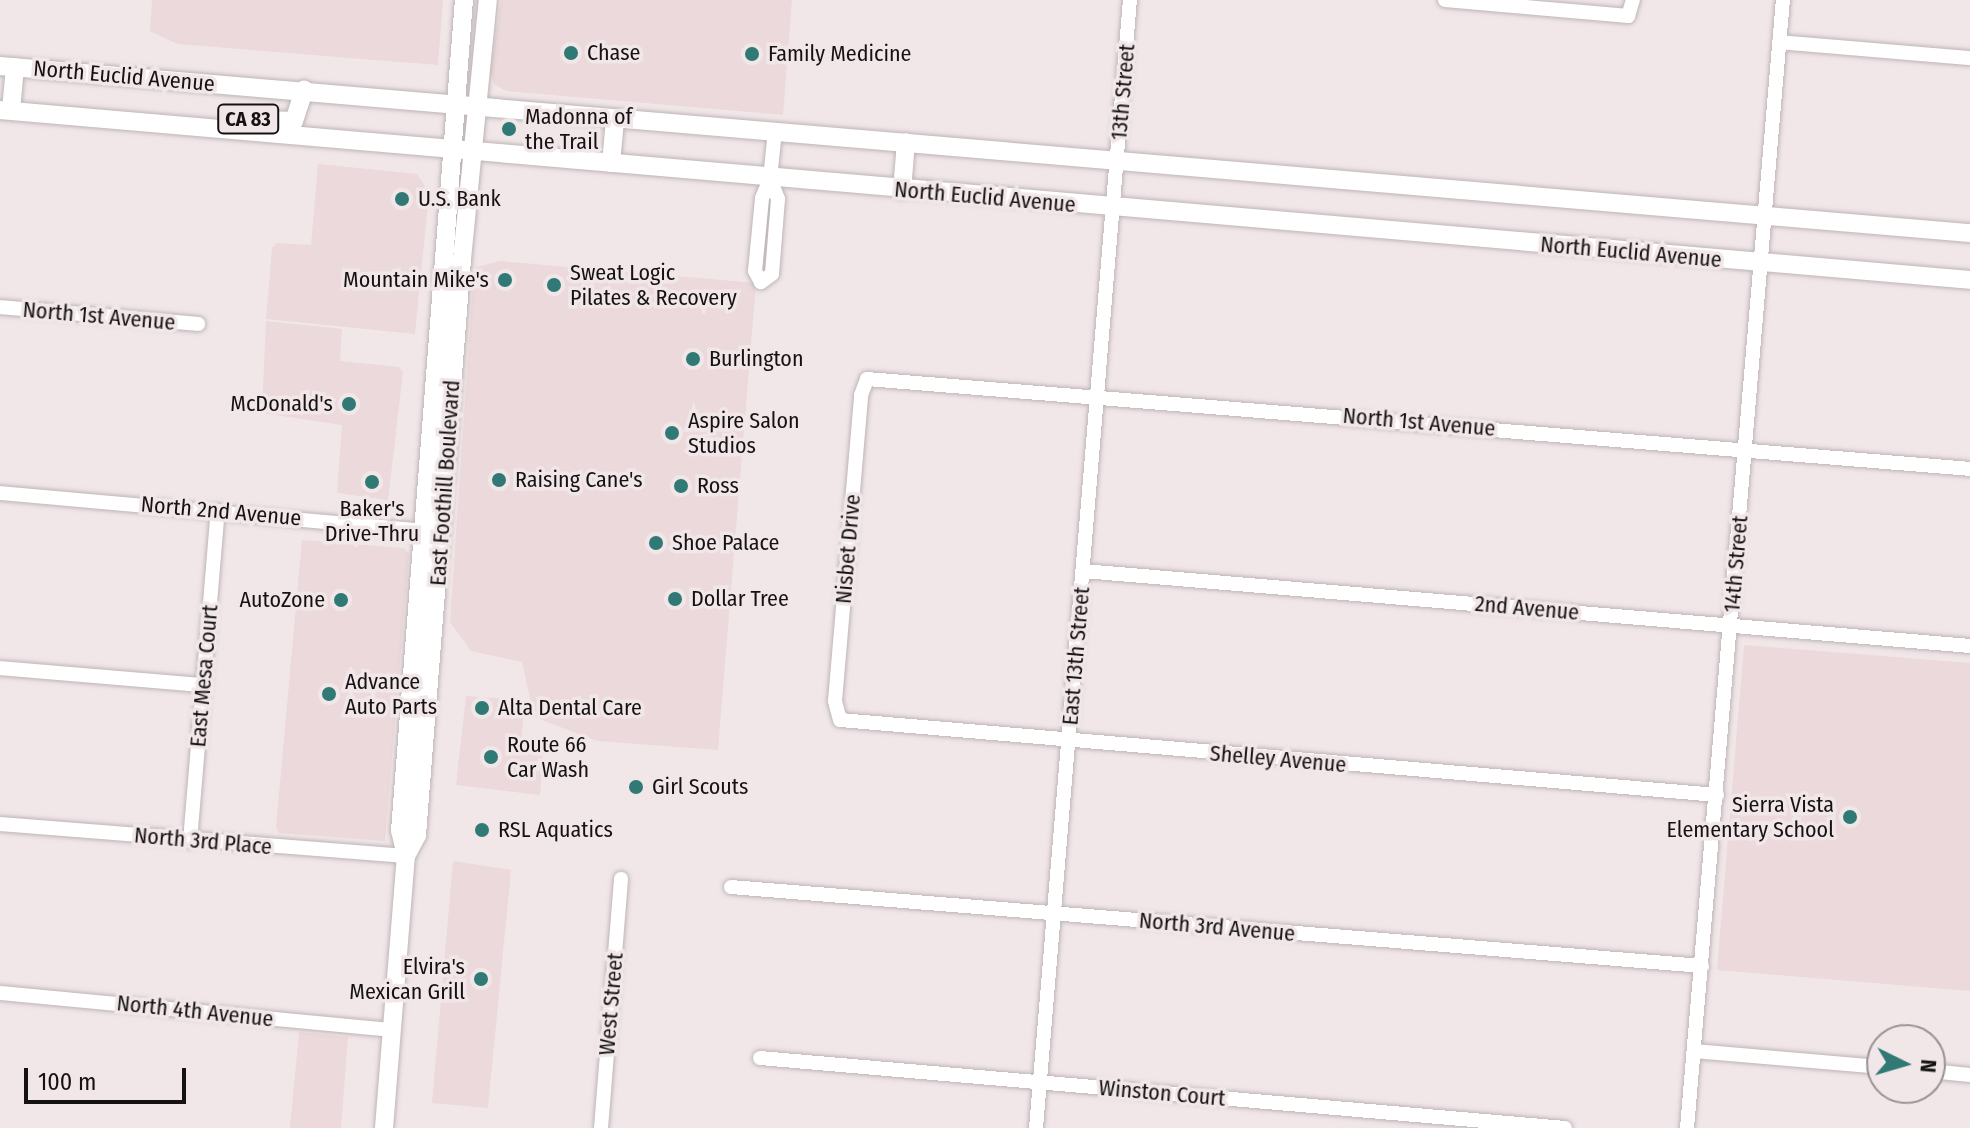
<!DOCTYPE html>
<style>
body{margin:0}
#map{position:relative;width:1970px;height:1128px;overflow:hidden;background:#f1e7e9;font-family:"Fira Sans Condensed",sans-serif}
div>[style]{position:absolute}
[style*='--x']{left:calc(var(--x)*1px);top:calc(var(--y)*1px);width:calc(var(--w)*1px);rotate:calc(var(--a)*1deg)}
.built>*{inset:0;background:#ebd9db}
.roads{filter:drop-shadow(0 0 2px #beb5b6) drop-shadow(0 0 2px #beb5b6)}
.minor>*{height:14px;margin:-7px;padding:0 7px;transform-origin:7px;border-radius:7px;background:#fff}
.major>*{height:18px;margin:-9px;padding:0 9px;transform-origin:9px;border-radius:9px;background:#fff}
.dots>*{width:22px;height:22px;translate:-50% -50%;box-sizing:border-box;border:4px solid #f1e7e9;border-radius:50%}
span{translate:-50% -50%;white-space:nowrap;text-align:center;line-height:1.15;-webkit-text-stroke:7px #f1e7e9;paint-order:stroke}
.shield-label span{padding:2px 6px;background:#f1e7e9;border:2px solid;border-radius:6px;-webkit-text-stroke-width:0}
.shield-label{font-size:20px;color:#161213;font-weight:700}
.poi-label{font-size:22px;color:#161213}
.left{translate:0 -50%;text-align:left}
.right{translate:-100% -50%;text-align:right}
.street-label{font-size:22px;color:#161213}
.north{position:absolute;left:1866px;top:1024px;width:80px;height:80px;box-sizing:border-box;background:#f1e7e9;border:2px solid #999293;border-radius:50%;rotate:95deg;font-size:22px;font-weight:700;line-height:32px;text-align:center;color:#161213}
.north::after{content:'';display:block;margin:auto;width:28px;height:36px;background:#307974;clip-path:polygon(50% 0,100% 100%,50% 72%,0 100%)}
.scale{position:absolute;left:24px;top:1068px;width:162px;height:36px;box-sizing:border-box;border:4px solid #161213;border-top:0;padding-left:10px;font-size:24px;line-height:28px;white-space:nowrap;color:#161213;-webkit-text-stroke:6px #f1e7e9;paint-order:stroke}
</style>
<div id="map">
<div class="built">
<div style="clip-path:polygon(152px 0,443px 0,438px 65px,177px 44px,150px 31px)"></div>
<div style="clip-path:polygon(501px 0,792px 0,783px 115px,506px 91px,494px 84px,490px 70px)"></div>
<div style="clip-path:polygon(318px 164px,417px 174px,429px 193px,415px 334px,266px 319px,272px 248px,277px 243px,311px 245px)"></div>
<div style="clip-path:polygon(500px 261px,756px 283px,718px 750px,597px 741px,534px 717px,522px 662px,471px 651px,450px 622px,474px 268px)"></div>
<div style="clip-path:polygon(266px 321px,342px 329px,340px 361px,399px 367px,403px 372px,388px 500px,337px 493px,342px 425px,262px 413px)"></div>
<div style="clip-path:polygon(302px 540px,404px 548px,409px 554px,385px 841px,279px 833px,276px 827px)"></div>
<div style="clip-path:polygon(1744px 645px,1970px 663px,1970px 991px,1717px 970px)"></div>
<div style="clip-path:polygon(466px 696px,525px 700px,521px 742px,544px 746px,540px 795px,456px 785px)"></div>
<div style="clip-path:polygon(453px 861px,511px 870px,488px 1108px,432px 1103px)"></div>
<div style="clip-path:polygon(299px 1032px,348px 1037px,341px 1128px,290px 1128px)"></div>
</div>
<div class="roads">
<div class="minor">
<div style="--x:1445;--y:0;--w:184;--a:5"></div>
<div style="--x:1628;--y:16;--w:17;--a:-73"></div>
<div style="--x:1779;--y:42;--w:192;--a:4.8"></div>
<div style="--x:770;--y:179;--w:22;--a:68"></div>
<div style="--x:778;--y:199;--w:75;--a:94.6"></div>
<div style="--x:772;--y:274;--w:14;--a:144"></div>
<div style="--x:761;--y:282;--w:13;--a:-119"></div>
<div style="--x:755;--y:271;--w:73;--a:-84.5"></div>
<div style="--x:762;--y:198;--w:21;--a:-67"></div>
<div style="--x:770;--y:179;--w:48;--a:-84.1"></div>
<div style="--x:0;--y:307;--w:199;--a:4.9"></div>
<div style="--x:0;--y:493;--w:432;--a:5.1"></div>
<div style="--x:1083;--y:571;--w:890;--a:4.83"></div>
<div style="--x:0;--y:668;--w:204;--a:4.8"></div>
<div style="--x:1717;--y:795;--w:880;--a:-175.11"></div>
<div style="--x:840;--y:720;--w:20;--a:-105"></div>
<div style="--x:835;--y:701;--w:307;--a:-85.1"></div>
<div style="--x:861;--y:395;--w:17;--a:-69"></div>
<div style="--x:867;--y:379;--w:1107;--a:4.66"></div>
<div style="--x:0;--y:824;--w:407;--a:4.5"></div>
<div style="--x:190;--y:841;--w:331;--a:-85.2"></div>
<div style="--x:731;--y:887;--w:974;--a:4.65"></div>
<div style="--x:0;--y:993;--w:393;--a:5.4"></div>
<div style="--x:1694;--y:1051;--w:189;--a:4.9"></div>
<div style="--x:760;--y:1058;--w:808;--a:4.97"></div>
<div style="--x:1930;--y:1071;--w:40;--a:5.7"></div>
<div style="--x:601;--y:1128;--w:250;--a:-85.4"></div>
<div style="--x:1036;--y:1128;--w:1132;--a:-85.24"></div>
<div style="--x:1687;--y:1128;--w:1132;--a:-85.14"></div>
</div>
<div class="major">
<div style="--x:0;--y:66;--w:1977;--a:4.85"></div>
<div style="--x:0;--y:110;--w:1977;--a:4.93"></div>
<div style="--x:11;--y:110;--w:43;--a:-84.7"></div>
<div style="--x:264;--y:120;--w:30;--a:2"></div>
<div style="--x:294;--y:121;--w:33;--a:-72"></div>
<div style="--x:611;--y:163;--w:43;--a:-84.7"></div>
<div style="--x:902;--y:190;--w:48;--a:-85.2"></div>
<div style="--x:406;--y:856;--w:24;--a:-62"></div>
<div style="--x:417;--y:835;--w:578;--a:-85.53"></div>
<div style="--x:462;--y:259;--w:260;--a:-84.3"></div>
<div style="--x:384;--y:1128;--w:273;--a:-85.4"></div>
<div style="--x:406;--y:856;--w:26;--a:-103"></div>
<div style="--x:400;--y:831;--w:833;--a:-85.6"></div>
</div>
</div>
<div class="dots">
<div style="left:571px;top:53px;background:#307974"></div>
<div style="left:752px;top:54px;background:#307974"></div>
<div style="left:509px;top:129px;background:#307974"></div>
<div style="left:402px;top:199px;background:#307974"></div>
<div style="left:505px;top:280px;background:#307974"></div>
<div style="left:554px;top:285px;background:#307974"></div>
<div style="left:693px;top:359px;background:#307974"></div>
<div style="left:349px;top:404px;background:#307974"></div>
<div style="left:672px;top:433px;background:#307974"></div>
<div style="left:499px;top:480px;background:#307974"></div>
<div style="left:372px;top:482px;background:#307974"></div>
<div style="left:681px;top:486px;background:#307974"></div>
<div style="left:656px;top:543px;background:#307974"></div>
<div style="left:675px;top:599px;background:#307974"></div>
<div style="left:341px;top:600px;background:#307974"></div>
<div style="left:329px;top:694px;background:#307974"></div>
<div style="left:482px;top:708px;background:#307974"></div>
<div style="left:491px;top:757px;background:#307974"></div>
<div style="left:636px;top:787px;background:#307974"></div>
<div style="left:1850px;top:817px;background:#307974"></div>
<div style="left:482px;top:830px;background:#307974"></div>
<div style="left:481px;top:979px;background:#307974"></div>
</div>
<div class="shield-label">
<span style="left:248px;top:119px">CA 83</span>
</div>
<div class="poi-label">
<span class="left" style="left:587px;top:53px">Chase</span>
<span class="left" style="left:768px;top:54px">Family Medicine</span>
<span class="left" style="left:525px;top:129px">Madonna of<br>the Trail</span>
<span class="left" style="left:418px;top:199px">U.S. Bank</span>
<span class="left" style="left:570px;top:285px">Sweat Logic<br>Pilates &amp; Recovery</span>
<span class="right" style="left:489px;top:280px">Mountain Mike's</span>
<span class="left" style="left:709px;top:359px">Burlington</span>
<span class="right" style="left:333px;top:404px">McDonald's</span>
<span class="left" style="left:688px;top:433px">Aspire Salon<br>Studios</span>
<span class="left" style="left:515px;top:480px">Raising Cane's</span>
<span class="left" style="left:697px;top:486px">Ross</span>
<span style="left:372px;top:521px">Baker's<br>Drive-Thru</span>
<span class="left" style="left:672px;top:543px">Shoe Palace</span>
<span class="left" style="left:691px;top:599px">Dollar Tree</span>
<span class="right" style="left:325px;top:600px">AutoZone</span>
<span class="left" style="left:345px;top:694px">Advance<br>Auto Parts</span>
<span class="left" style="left:498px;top:708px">Alta Dental Care</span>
<span class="left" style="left:507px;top:757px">Route 66<br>Car Wash</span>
<span class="left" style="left:652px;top:787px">Girl Scouts</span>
<span class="right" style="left:1834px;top:817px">Sierra Vista<br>Elementary School</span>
<span class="left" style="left:498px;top:830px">RSL Aquatics</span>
<span class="right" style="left:465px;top:979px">Elvira's<br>Mexican Grill</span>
</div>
<div class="street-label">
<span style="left:124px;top:76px;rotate:5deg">North Euclid Avenue</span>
<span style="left:1123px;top:92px;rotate:-85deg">13th Street</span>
<span style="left:985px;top:197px;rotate:5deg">North Euclid Avenue</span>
<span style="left:1631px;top:252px;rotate:5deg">North Euclid Avenue</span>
<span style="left:99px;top:316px;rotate:5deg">North 1st Avenue</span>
<span style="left:1419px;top:422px;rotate:5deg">North 1st Avenue</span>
<span style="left:445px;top:483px;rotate:-86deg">East Foothill Boulevard</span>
<span style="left:221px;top:511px;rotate:5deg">North 2nd Avenue</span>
<span style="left:848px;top:549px;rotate:-85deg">Nisbet Drive</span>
<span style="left:1736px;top:564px;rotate:-85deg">14th Street</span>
<span style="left:1527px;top:608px;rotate:5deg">2nd Avenue</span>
<span style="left:1076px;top:656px;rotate:-85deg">East 13th Street</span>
<span style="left:204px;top:676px;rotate:-85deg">East Mesa Court</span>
<span style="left:1278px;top:759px;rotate:5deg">Shelley Avenue</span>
<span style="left:203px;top:841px;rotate:5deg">North 3rd Place</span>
<span style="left:1217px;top:927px;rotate:5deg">North 3rd Avenue</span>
<span style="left:611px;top:1004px;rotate:-85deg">West Street</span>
<span style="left:195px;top:1011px;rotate:6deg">North 4th Avenue</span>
<span style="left:1162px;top:1093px;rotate:5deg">Winston Court</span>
</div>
<div class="north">N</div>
<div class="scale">100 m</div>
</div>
